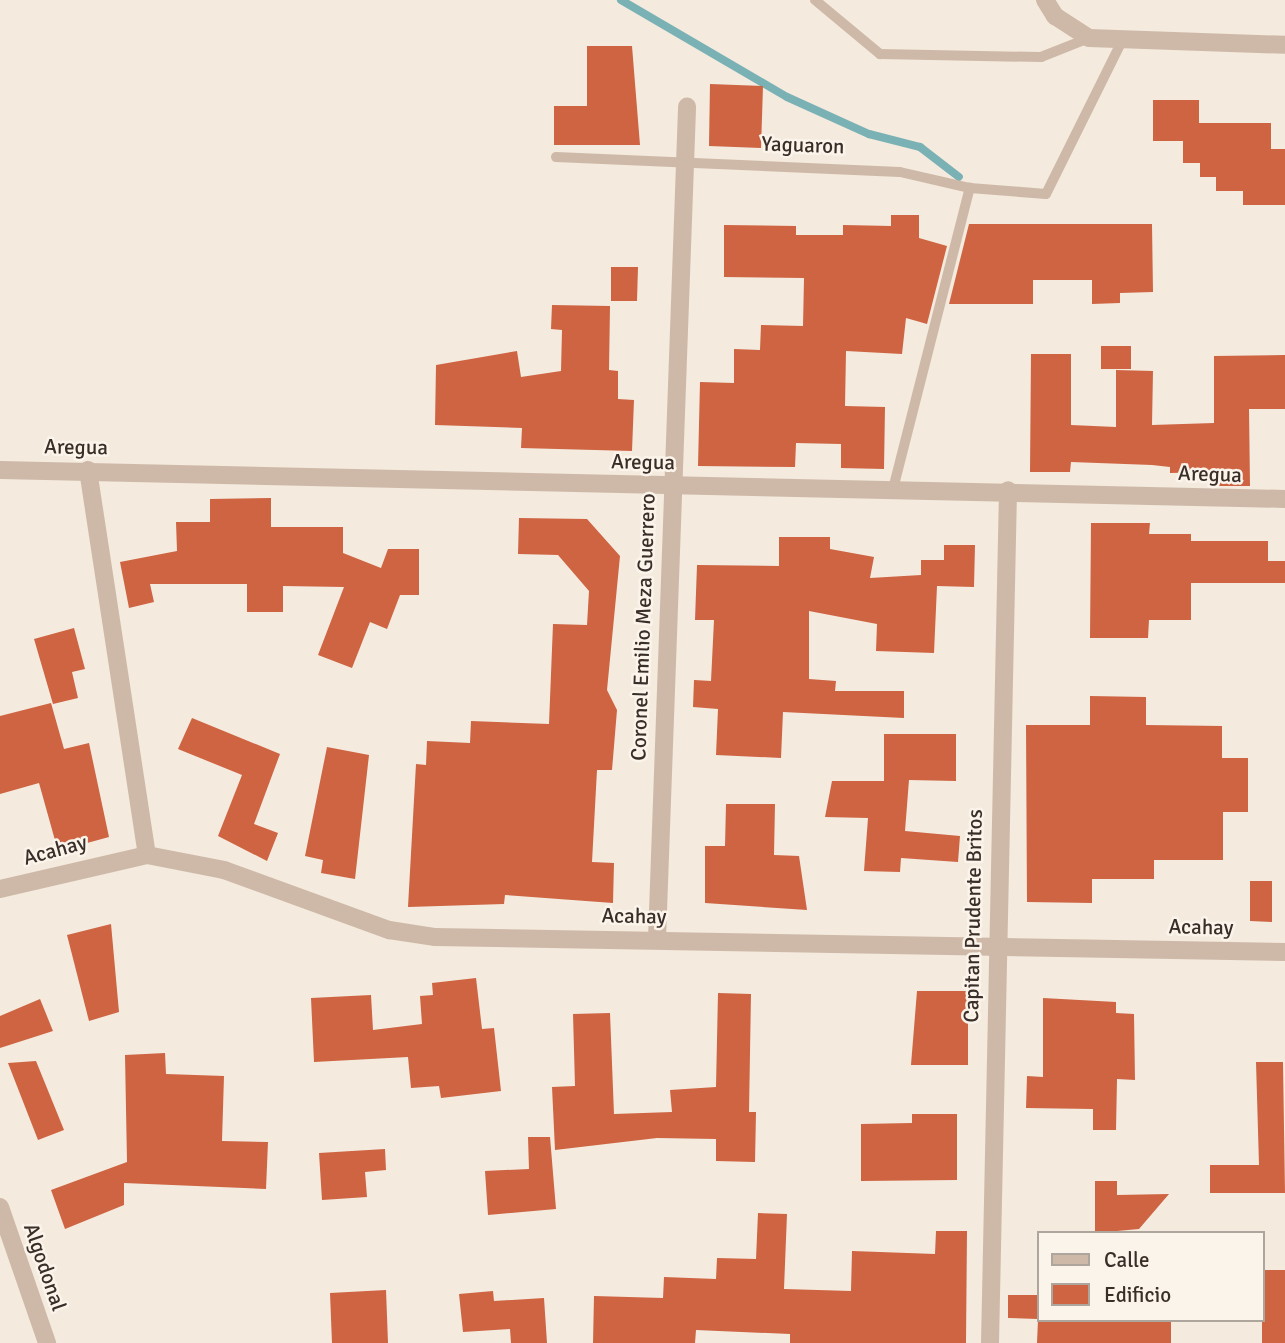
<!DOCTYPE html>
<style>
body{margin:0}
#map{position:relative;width:1285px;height:1343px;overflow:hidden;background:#f4eade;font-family:Signika,sans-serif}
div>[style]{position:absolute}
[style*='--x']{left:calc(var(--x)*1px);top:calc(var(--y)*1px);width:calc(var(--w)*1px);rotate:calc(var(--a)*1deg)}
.stream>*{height:8px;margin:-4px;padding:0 4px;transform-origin:4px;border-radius:4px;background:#7ab1b4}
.building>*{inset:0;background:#ce6442}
.lane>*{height:10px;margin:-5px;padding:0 5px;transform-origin:5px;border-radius:5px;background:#ceb9a8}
.street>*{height:18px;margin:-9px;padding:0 9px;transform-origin:9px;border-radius:9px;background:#ceb9a8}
span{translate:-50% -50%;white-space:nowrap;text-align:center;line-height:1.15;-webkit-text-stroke:5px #fbf4eb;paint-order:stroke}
.street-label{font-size:21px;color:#3a2e29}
.legend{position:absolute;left:1037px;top:1231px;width:228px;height:91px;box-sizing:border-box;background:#fbf4eb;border:2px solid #aea59d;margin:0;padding:9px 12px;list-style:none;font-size:21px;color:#3a2e29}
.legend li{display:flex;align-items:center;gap:14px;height:35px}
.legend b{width:35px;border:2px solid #aea59d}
</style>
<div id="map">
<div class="stream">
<div style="--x:621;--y:0;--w:192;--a:30.3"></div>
<div style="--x:787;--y:97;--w:90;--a:24.3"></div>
<div style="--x:869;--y:134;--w:53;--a:14.3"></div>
<div style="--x:920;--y:147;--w:49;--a:37.6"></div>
</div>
<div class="building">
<div style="clip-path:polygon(587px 46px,632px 46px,640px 145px,554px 145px,554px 106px,587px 106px)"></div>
<div style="clip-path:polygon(710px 84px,763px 86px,761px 148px,709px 146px)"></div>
<div style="clip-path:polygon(1153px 100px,1199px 100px,1199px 123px,1271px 123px,1271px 149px,1285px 149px,1285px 205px,1243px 205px,1243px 191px,1216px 191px,1216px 177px,1200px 177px,1200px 163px,1183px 163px,1183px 141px,1153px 141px)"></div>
<div style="clip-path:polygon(891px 215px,919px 215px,919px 238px,947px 246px,927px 324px,906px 318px,902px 354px,846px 351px,845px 406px,885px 407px,884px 469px,841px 468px,841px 444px,796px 443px,795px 467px,698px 466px,700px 382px,734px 383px,734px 349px,760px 350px,761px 325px,803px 326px,804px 278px,724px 277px,724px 225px,796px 226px,796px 235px,843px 235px,843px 225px,891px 226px)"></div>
<div style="clip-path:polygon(969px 224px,1152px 224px,1153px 292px,1120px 293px,1120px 303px,1092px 304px,1092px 280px,1033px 280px,1033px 304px,949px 304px)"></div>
<div style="clip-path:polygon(611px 267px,638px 267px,637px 301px,611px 301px)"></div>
<div style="clip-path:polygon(552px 305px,610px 306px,609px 370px,618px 371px,618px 399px,634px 400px,632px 451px,521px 448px,522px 428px,435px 425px,436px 365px,517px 351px,521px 377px,561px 371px,562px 330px,551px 329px)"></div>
<div style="clip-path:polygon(1101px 346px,1131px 346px,1131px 369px,1101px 369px)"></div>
<div style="clip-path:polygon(1031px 354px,1071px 354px,1071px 425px,1116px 427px,1116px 370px,1153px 371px,1152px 425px,1214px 423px,1214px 356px,1285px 355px,1285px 409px,1249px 409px,1250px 486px,1214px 486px,1214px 472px,1170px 473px,1170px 467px,1152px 465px,1071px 462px,1070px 472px,1030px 472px)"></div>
<div style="clip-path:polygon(271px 498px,271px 527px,343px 527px,343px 553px,381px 568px,388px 549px,419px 549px,419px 595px,400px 595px,387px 629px,370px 622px,352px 668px,318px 655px,344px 587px,283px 586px,283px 612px,247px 612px,247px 584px,150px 584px,154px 602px,129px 608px,120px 562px,177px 551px,176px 522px,210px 522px,210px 499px)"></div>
<div style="clip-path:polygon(519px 518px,587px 519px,620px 556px,607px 690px,617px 710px,612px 770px,597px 770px,592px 862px,614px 863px,613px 903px,505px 895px,504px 904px,408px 907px,416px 764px,426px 765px,427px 741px,470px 743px,471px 721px,549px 724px,553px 624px,587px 625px,589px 591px,558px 555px,518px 554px)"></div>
<div style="clip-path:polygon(1091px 523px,1150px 523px,1149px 534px,1191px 534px,1191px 541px,1268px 541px,1268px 561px,1285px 561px,1285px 583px,1191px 583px,1191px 620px,1149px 620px,1148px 638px,1090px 638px)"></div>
<div style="clip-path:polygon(779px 537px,830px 537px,830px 549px,874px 557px,870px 578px,921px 575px,921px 560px,944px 560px,944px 545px,975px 545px,974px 587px,937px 586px,934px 653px,876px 651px,877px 624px,809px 611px,809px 679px,836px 681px,835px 691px,904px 691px,904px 718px,783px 712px,781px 758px,716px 755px,718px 709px,693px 707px,694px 680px,711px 681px,714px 620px,695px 620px,697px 565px,779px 566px)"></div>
<div style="clip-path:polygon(74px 628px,85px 669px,72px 672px,78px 698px,53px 704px,34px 639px)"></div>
<div style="clip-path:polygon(1090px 696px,1146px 697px,1146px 725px,1222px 726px,1222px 758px,1248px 758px,1248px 812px,1223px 812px,1223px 860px,1154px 860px,1154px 879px,1092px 879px,1092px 903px,1027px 902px,1026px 725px,1090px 725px)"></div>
<div style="clip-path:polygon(51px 703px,64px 749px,89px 743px,109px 837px,58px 851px,39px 783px,0 794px,0 716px)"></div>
<div style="clip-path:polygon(192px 718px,280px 754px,254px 824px,278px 833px,267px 861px,218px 836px,242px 775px,178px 749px)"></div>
<div style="clip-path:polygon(884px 734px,956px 734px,956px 781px,909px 780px,905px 831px,960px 836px,958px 862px,901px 858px,900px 872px,864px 871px,868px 818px,825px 817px,832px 781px,884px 781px)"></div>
<div style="clip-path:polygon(327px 747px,369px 755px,355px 879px,321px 873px,323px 860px,305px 856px)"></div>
<div style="clip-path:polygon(726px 804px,775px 804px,774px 855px,799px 856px,807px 910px,705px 903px,705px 846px,725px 846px)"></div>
<div style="clip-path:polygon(1250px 881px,1272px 881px,1272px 922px,1250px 921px)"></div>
<div style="clip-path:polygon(111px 924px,119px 1012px,89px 1021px,67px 935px)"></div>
<div style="clip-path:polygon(476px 978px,482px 1029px,494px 1028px,501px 1091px,441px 1098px,439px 1086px,411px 1088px,408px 1057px,314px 1062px,311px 998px,371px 995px,373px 1030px,422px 1024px,420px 996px,433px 995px,432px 983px)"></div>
<div style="clip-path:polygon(917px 991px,968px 991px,968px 1065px,911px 1065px)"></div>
<div style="clip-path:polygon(718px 993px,751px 994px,749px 1112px,756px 1112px,755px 1162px,716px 1161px,716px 1139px,657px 1138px,555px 1150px,552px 1087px,575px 1086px,573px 1014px,610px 1013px,614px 1114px,672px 1112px,670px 1090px,716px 1087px)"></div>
<div style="clip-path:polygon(1043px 998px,1116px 1002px,1116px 1013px,1134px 1014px,1135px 1080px,1117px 1079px,1116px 1130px,1093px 1130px,1093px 1109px,1026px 1108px,1027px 1076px,1043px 1077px)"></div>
<div style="clip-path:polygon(40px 999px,53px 1031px,0 1048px,0 1016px)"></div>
<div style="clip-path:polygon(165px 1053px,166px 1074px,224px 1076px,222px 1141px,268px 1142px,266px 1189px,124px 1183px,124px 1205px,65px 1229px,51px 1190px,127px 1162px,125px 1055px)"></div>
<div style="clip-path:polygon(36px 1061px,64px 1130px,38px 1140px,8px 1063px)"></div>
<div style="clip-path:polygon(1256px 1062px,1283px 1062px,1285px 1193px,1210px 1193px,1210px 1165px,1259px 1165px)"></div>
<div style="clip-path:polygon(912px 1114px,957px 1114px,957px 1180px,861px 1181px,861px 1124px,912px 1123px)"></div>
<div style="clip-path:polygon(528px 1137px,550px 1137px,556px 1209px,488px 1215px,485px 1171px,529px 1169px)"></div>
<div style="clip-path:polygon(385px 1149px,386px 1170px,365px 1172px,367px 1197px,322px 1200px,319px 1153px)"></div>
<div style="clip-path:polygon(1095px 1181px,1117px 1181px,1117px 1195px,1169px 1194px,1139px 1229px,1095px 1233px)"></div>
<div style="clip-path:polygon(758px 1213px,787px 1214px,784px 1289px,851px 1291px,852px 1251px,935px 1254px,936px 1231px,967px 1231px,966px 1343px,790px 1343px,790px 1334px,696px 1330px,695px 1343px,593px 1343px,594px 1296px,663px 1298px,664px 1277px,716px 1279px,717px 1258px,756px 1259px)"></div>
<div style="clip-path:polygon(1262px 1270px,1285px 1270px,1285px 1343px,1262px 1343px)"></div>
<div style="clip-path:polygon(386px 1290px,388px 1343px,332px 1343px,330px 1293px)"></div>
<div style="clip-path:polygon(493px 1291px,494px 1301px,544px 1298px,547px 1343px,511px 1343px,510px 1329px,463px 1332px,459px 1294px)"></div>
<div style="clip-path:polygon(1008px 1295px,1038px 1295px,1038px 1319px,1008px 1318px)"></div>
<div style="clip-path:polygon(1038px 1320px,1171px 1320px,1171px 1343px,1037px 1343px)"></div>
</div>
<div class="lane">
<div style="--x:815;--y:0;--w:85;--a:39.7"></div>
<div style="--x:880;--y:54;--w:161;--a:1.1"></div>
<div style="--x:1041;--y:57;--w:52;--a:-21.6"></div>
<div style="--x:556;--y:157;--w:344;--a:2.5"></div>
<div style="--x:900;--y:172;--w:72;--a:12.9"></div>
<div style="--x:970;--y:188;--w:76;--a:4.5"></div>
<div style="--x:1046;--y:194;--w:169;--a:-63.6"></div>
<div style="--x:893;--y:489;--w:311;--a:-75.7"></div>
</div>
<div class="street">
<div style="--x:1045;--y:0;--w:19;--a:58"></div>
<div style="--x:1055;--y:16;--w:40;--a:32.9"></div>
<div style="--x:1089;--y:38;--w:196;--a:2"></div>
<div style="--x:0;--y:470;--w:1285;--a:1.29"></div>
<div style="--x:88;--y:470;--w:389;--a:81.3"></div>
<div style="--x:0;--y:889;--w:151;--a:-13"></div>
<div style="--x:147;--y:855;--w:78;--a:11"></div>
<div style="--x:224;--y:870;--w:176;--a:20"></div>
<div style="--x:389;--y:930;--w:47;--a:8.7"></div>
<div style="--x:435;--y:937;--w:850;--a:1.01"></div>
<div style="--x:657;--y:939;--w:833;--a:-87.93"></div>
<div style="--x:0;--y:1207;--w:144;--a:70.9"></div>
<div style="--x:990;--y:1343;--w:853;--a:-88.79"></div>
</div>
<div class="street-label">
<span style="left:803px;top:145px;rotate:2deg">Yaguaron</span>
<span style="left:76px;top:447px;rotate:1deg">Aregua</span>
<span style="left:643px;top:462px;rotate:1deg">Aregua</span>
<span style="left:1210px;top:474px;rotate:2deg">Aregua</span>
<span style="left:643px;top:627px;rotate:-88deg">Coronel Emilio Meza Guerrero</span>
<span style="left:55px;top:850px;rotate:-15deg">Acahay</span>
<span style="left:634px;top:916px;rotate:1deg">Acahay</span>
<span style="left:973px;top:916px;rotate:-89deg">Capitan Prudente Britos</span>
<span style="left:1201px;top:927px;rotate:1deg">Acahay</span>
<span style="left:45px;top:1267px;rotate:71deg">Algodonal</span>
</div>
<ul class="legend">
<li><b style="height:9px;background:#ceb9a8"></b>Calle</li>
<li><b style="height:19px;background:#ce6442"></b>Edificio</li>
</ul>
</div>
